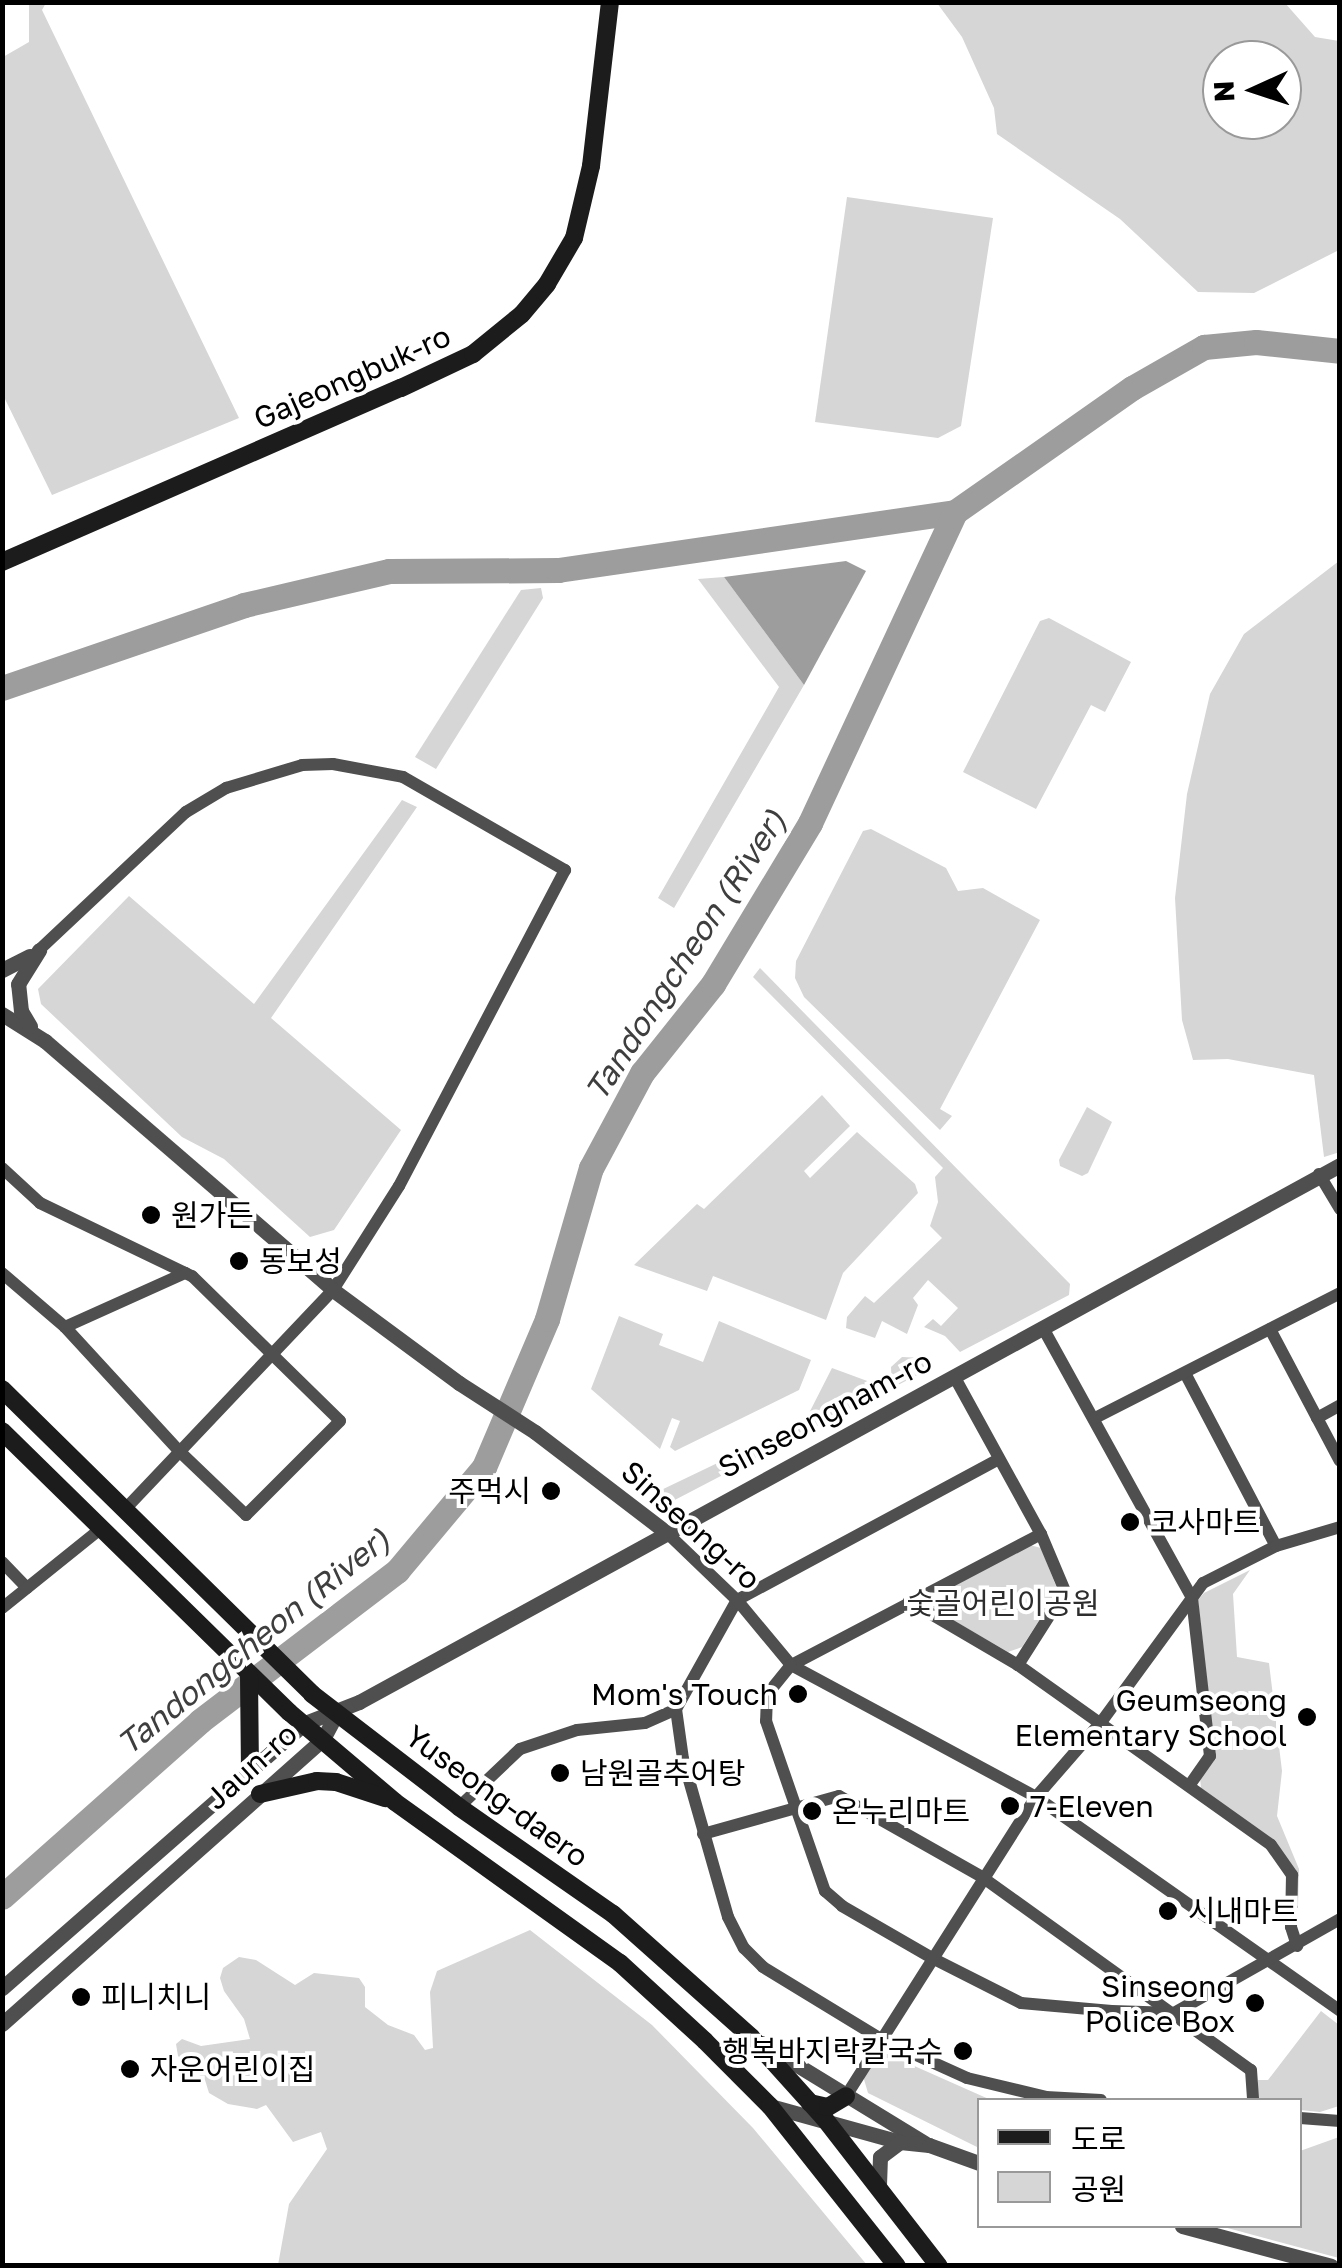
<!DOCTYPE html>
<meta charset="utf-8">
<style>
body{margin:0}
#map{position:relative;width:1342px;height:2268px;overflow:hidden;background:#fff;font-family:"Golos Text","Noto Sans KR",sans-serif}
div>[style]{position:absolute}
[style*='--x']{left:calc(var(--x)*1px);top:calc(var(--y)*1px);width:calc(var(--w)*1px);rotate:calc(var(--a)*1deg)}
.green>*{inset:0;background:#d6d6d6}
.water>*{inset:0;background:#9d9d9d}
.river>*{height:25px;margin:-12.5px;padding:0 12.5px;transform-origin:12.5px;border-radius:12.5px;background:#9d9d9d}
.minor>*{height:12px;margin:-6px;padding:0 6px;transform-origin:6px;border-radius:6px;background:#4f4f4f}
.tertiary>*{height:15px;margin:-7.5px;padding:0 7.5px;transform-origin:7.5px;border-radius:7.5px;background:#4f4f4f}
.secondary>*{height:18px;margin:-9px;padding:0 9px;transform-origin:9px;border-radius:9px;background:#1c1c1c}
.dots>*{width:28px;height:28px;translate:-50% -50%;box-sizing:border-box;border:5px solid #fff;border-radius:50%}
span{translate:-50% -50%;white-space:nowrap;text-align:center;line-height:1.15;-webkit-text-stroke:8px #fff;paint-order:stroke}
.street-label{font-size:30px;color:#000}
.poi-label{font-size:30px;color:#000}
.left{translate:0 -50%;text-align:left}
.right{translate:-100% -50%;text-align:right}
.park-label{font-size:30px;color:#2d2d2d}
.water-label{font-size:32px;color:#3e3e3e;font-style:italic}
.frame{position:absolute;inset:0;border:5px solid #000;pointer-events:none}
.legend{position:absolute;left:977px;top:2098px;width:325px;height:130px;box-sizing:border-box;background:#fff;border:2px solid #999;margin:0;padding:12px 18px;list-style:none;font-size:30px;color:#000}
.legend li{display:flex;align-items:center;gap:20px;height:50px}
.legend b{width:50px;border:2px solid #999}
.north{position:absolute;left:1202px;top:40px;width:100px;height:100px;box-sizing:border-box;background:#fff;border:2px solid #999;border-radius:50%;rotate:267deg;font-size:28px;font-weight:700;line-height:40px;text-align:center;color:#000}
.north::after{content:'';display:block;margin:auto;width:35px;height:45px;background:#000;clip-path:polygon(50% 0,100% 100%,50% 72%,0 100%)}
</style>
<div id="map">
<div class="green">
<div style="clip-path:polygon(29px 3px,46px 3px,42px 10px,239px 418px,52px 495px,3px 395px,3px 57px,29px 42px)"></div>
<div style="clip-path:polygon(evenodd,937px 3px,1285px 3px,1315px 37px,1339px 41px,1339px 250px,1254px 293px,1198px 292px,1120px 219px,997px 134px,994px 108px,962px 37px,937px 3px,1222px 60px,1282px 60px,1282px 120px,1222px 120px,1222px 60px)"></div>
<div style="clip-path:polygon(847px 197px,993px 218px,961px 426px,938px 438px,815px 422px)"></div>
<div style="clip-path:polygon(1339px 561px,1340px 1152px,1324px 1157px,1314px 1075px,1228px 1059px,1193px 1060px,1182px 1020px,1175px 898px,1187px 794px,1210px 694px,1244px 634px)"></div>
<div style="clip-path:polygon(724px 577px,804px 685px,674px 908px,658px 898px,779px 687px,698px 579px)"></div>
<div style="clip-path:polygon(541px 588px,543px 598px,436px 769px,415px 757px,521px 590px)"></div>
<div style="clip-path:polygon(1049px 618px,1131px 662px,1105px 712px,1091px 705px,1036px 809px,963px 772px,1040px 621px)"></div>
<div style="clip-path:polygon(402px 800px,417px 807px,271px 1018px,401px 1130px,334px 1230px,310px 1237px,224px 1159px,182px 1137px,41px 1004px,38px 989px,129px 896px,254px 1004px)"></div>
<div style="clip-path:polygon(871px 829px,946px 868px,958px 891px,983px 888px,1040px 920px,940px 1109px,952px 1116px,940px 1130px,804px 997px,795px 978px,796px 961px,863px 831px)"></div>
<div style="clip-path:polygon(760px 968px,1070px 1284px,1069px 1295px,960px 1352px,945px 1336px,924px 1327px,933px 1319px,941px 1326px,958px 1308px,928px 1280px,913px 1298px,918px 1305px,907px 1334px,882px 1321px,875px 1338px,846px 1328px,847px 1317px,865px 1296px,874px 1303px,942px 1238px,930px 1226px,938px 1202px,935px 1177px,943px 1168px,753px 977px)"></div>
<div style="clip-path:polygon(822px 1095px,850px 1126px,804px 1171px,810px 1178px,857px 1132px,915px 1184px,918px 1193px,843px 1273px,826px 1320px,713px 1276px,707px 1291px,634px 1265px,697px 1204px,704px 1209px)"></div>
<div style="clip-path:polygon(1087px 1107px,1112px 1122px,1088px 1173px,1082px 1176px,1060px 1166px,1059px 1160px)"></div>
<div style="clip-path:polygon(619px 1316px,663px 1334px,659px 1345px,703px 1362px,719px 1321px,811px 1360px,799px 1390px,675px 1451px,670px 1447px,680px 1421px,672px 1418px,660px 1449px,591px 1389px)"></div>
<div style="clip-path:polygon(902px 1357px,923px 1358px,933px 1367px,892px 1388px,891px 1367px)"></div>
<div style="clip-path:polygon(832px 1368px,870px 1382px,871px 1398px,669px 1503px,655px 1503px,657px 1492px,805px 1421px)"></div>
<div style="clip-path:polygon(1030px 1545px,1041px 1548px,1058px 1591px,1022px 1647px,1008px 1652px,932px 1608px,933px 1596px)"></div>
<div style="clip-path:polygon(1250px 1570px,1233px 1594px,1237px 1657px,1269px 1663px,1282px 1771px,1277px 1816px,1299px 1869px,1298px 1906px,1294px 1872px,1250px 1826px,1201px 1788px,1200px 1778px,1215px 1756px,1198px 1600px,1204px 1593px)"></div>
<div style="clip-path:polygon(530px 1930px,652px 2025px,753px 2128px,867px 2265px,278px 2265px,289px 2204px,327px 2149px,321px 2132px,293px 2142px,266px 2105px,257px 2109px,228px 2104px,209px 2093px,205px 2080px,178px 2056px,176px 2044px,182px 2039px,201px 2046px,250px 2039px,244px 2019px,224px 1991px,220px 1978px,223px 1968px,239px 1957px,256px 1960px,295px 1985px,314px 1973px,359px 1978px,365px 1987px,365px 2007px,388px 2025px,414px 2035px,425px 2050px,433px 2048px,430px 1992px,437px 1971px)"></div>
<div style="clip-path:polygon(1321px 2011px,1339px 2025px,1339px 2106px,1320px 2112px,1300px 2110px,1300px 2100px,1257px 2100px,1258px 2080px,1268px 2080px)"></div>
<div style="clip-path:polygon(885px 2053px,991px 2100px,979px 2100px,979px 2148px,868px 2093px,863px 2076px,877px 2055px)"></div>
<div style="clip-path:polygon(1339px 2137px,1339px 2258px,1220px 2226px,1300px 2226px,1300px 2151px)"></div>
</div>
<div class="water">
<div style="clip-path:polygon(846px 561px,866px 571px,804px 685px,724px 577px)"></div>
</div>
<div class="river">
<div style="--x:2;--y:688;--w:256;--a:-18.9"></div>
<div style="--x:244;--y:605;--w:149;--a:-13.2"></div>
<div style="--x:389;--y:571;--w:169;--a:-0.3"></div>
<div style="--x:558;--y:570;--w:401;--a:-8.3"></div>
<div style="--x:2;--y:1897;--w:265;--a:-41.6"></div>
<div style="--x:200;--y:1721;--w:248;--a:-37.3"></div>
<div style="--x:397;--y:1571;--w:136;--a:-50.1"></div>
<div style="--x:484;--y:1467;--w:161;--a:-66.9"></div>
<div style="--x:547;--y:1319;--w:157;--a:-73.8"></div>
<div style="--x:591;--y:1168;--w:108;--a:-61.8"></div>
<div style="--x:642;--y:1073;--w:114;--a:-51.4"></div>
<div style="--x:713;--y:984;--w:188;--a:-58.9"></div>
<div style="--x:810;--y:823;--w:343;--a:-65"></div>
<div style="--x:955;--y:512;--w:216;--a:-35"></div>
<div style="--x:1132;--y:388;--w:83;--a:-29.7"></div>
<div style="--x:1204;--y:347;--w:52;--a:-5.5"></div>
<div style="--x:1256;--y:342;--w:84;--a:6.1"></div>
</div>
<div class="minor">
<div style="--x:39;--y:950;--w:202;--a:-43.2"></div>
<div style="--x:186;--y:812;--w:47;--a:-31"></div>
<div style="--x:226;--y:788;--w:79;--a:-16.8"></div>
<div style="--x:302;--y:765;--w:31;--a:-2"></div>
<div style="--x:333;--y:764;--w:71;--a:10.5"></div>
<div style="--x:403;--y:777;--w:187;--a:29.9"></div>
<div style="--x:565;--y:870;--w:357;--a:117.7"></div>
<div style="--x:399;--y:1186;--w:123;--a:122.4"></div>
<div style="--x:333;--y:1290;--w:303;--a:133.5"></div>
<div style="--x:2;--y:1168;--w:52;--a:42.6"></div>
<div style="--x:40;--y:1203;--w:169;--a:25.7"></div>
<div style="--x:192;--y:1276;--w:207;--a:44.4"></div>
<div style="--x:340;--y:1421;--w:133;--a:135"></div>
<div style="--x:246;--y:1515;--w:91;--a:-136.3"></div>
<div style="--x:180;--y:1452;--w:170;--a:-132.6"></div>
<div style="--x:65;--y:1327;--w:83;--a:-139.4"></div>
<div style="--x:1319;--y:1174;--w:41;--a:59"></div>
<div style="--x:65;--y:1327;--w:132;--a:-24.2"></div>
<div style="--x:1043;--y:1328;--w:308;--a:61.1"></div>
<div style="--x:1192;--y:1598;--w:159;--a:83.5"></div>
<div style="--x:1210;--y:1756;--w:35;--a:125"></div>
<div style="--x:1270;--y:1329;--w:149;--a:62.1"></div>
<div style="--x:1185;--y:1373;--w:195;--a:62.3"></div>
<div style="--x:954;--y:1376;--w:180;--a:61.2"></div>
<div style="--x:1041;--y:1534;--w:62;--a:67.2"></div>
<div style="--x:1065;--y:1591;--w:88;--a:122.4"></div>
<div style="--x:1095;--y:1418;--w:275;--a:-27"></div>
<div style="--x:1317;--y:1418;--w:26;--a:-29"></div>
<div style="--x:999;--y:1459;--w:298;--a:151.7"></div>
<div style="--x:737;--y:1600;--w:125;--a:119.2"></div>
<div style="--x:676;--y:1709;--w:50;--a:82"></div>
<div style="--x:683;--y:1759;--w:164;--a:74.1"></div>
<div style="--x:728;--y:1917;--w:35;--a:63"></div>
<div style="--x:744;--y:1948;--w:27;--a:45"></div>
<div style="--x:763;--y:1967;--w:138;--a:31.4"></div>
<div style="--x:881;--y:2039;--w:94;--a:24.4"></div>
<div style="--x:967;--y:2078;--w:81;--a:13.5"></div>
<div style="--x:1046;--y:2097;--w:55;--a:3.1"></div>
<div style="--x:666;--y:1532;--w:98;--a:43.8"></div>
<div style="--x:737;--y:1600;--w:85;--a:50.3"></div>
<div style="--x:791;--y:1665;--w:278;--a:28.3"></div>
<div style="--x:1036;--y:1797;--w:372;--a:35.1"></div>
<div style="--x:1041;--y:1534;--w:282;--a:152.3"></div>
<div style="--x:791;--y:1665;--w:38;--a:129"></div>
<div style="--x:767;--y:1695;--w:26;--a:92"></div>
<div style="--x:766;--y:1721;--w:180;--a:70.9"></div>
<div style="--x:825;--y:1891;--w:23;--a:41"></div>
<div style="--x:842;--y:1906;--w:104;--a:30"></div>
<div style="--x:932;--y:1958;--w:100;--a:26.8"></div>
<div style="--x:1021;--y:2003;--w:91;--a:5"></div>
<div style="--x:1112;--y:2011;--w:62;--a:1.8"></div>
<div style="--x:1174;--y:2013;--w:191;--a:-29.5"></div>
<div style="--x:2;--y:1562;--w:36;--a:46"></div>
<div style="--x:909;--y:1601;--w:126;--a:30.4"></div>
<div style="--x:1018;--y:1665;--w:310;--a:35.4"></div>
<div style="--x:1271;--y:1845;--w:37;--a:55"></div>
<div style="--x:1292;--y:1875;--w:52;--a:91.1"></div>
<div style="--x:1291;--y:1927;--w:20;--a:72"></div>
<div style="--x:2;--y:1608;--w:124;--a:-38.8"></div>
<div style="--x:459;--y:1807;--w:84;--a:-43.6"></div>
<div style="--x:520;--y:1749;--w:60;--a:-18.4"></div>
<div style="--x:577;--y:1730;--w:68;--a:-5.9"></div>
<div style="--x:645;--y:1723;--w:34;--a:-24"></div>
<div style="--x:703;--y:1834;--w:141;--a:-15.6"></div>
<div style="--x:839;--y:1796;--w:164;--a:29.5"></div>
<div style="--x:982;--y:1877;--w:331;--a:35.7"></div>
<div style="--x:1251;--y:2070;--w:30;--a:86"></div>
<div style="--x:846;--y:2096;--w:354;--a:-57.6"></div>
<div style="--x:1036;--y:1797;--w:101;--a:-49"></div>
<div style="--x:1102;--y:1721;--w:171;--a:-53.8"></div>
<div style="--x:1203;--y:1583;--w:82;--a:-26.9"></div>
<div style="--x:1276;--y:1546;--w:67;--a:-16.5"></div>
<div style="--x:1300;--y:2118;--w:40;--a:4.3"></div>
</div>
<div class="tertiary">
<div style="--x:2;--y:970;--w:31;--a:-27"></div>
<div style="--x:2;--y:1014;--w:51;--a:32.1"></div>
<div style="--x:45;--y:1041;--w:381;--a:40.8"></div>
<div style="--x:333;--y:1290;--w:157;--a:36.4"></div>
<div style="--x:459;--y:1383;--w:90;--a:32.8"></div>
<div style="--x:535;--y:1432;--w:165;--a:37.4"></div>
<div style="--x:30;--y:1026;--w:17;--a:-121"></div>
<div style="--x:21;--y:1011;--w:27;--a:-96"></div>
<div style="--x:18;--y:984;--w:40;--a:-58"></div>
<div style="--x:2;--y:1988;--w:403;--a:-41.2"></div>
<div style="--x:305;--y:1723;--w:58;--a:-21.3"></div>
<div style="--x:359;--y:1702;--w:1118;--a:-28.7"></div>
<div style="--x:2;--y:2024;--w:429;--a:-41.6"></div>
<div style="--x:323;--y:1739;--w:30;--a:-62"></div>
<div style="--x:761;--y:2043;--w:192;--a:31.4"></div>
<div style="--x:770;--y:2106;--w:135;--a:15.5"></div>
<div style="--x:900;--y:2142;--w:29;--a:6"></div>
<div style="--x:929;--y:2145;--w:53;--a:19.8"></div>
<div style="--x:879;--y:2185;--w:28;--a:-88"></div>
<div style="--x:880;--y:2157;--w:25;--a:-37"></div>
<div style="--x:1182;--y:2226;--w:154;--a:15"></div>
</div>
<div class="secondary">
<div style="--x:2;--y:562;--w:435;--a:-23.6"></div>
<div style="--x:401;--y:388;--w:80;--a:-25.3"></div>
<div style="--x:473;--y:354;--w:63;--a:-39.2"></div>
<div style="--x:522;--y:314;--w:39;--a:-50"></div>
<div style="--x:547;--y:284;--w:53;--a:-59.6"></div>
<div style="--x:574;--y:238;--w:74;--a:-76.7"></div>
<div style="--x:591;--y:166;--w:165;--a:-83.4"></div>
<div style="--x:2;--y:1389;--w:435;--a:44.5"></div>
<div style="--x:312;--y:1694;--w:185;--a:37.5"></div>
<div style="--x:459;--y:1807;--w:188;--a:34.8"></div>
<div style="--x:613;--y:1914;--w:185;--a:41.7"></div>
<div style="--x:751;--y:2037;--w:109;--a:48"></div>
<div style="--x:824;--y:2118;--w:187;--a:52.2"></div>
<div style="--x:2;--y:1431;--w:402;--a:44.4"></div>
<div style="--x:289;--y:1712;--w:139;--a:40.3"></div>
<div style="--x:395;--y:1802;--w:277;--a:35.6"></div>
<div style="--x:620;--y:1963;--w:115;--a:42.5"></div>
<div style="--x:705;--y:2041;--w:92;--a:45"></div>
<div style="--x:770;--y:2106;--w:204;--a:51.6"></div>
<div style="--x:249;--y:1676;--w:93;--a:89.4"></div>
<div style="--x:260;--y:1794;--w:58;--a:-12.8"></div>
<div style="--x:317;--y:1781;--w:19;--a:3"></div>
<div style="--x:336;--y:1782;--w:52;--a:18.1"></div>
<div style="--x:810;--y:2103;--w:18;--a:13"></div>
<div style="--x:828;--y:2107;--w:21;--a:-31"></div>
</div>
<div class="dots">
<div style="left:151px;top:1215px;background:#000"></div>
<div style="left:239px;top:1261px;background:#000"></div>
<div style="left:551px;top:1491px;background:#000"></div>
<div style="left:1130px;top:1522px;background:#000"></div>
<div style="left:798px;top:1694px;background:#000"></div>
<div style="left:1307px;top:1717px;background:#000"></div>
<div style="left:560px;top:1773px;background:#000"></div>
<div style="left:1010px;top:1806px;background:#000"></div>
<div style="left:812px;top:1811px;background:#000"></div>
<div style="left:1168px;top:1911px;background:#000"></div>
<div style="left:81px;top:1997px;background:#000"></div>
<div style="left:1255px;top:2003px;background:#000"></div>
<div style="left:963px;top:2051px;background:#000"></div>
<div style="left:130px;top:2069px;background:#000"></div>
</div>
<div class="street-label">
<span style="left:352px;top:377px;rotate:-24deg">Gajeongbuk-ro</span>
<span style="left:825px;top:1414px;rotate:-28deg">Sinseongnam-ro</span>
<span style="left:691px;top:1525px;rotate:42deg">Sinseong-ro</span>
<span style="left:251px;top:1766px;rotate:-42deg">Jaun-ro</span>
<span style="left:497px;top:1796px;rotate:36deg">Yuseong-daero</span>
</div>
<div class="poi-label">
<span class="left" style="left:171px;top:1215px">원가든</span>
<span class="left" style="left:259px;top:1261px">동보성</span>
<span class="right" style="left:531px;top:1491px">주먹시</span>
<span class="left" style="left:1150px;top:1522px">코사마트</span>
<span class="right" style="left:778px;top:1694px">Mom's Touch</span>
<span class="right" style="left:1287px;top:1717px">Geumseong<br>Elementary School</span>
<span class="left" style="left:580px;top:1773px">남원골추어탕</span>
<span class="left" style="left:1030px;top:1806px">7-Eleven</span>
<span class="left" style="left:832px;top:1811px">온누리마트</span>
<span class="left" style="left:1188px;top:1911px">시내마트</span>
<span class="right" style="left:1235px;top:2003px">Sinseong<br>Police Box</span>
<span class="left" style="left:101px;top:1997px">피니치니</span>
<span class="right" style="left:943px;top:2051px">행복바지락칼국수</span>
<span class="left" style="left:150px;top:2069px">자운어린이집</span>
</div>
<div class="park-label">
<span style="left:1003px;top:1603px">숯골어린이공원</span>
</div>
<div class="water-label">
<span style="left:685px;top:955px;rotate:-57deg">Tandongcheon (River)</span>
<span style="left:253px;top:1641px;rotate:-39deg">Tandongcheon (River)</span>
</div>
<div class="frame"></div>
<ul class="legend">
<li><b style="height:12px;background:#1c1c1c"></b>도로</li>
<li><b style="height:28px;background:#d6d6d6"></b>공원</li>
</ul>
<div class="north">N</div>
</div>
